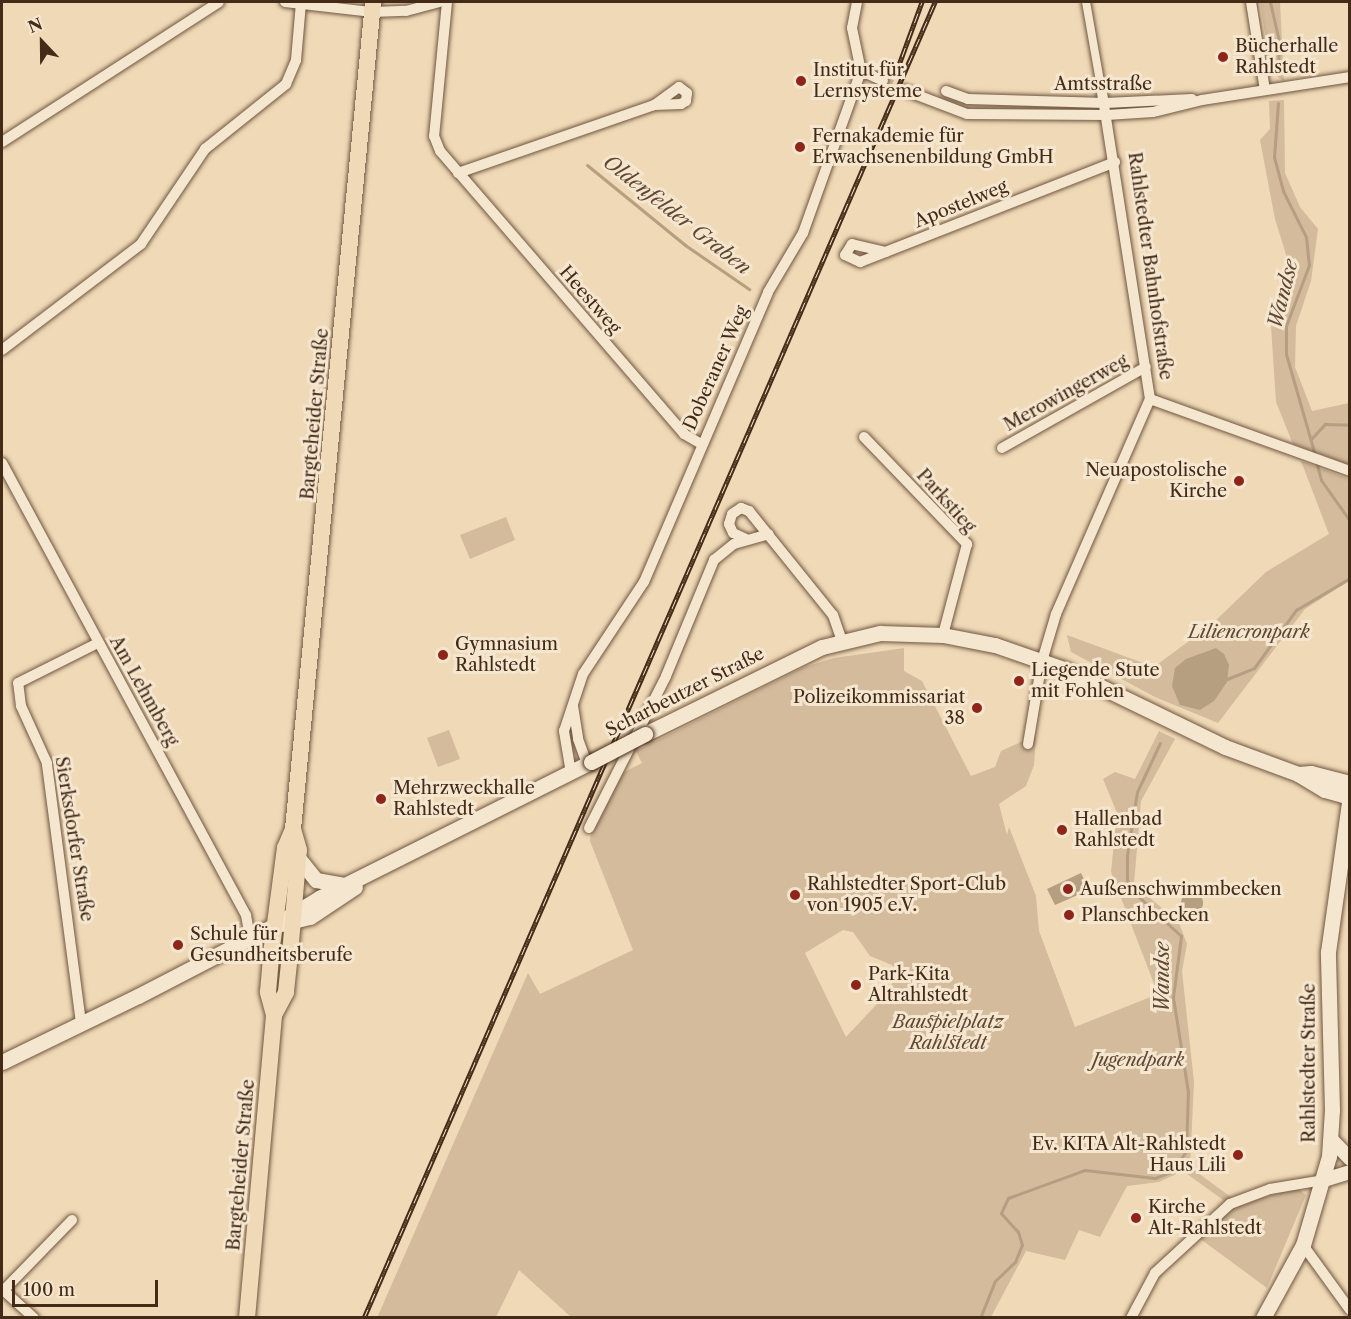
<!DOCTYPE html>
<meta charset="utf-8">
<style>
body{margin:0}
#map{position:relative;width:1351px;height:1319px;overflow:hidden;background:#f0d9b6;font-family:"Libre Caslon Text",serif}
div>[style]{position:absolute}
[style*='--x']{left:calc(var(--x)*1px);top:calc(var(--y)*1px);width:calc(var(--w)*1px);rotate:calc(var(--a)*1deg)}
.green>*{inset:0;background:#d3bb9b}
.water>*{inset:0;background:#b69e80}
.round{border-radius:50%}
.stream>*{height:3px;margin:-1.5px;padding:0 1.5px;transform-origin:1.5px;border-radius:1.5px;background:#b69e80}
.minor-tunnel>*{height:10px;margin-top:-5px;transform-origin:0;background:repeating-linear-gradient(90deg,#ceb696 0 10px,transparent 0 15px)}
.roads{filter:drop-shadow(0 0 2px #6f5640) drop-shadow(0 0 2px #6f5640)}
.pedestrian>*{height:8px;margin:-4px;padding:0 4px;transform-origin:4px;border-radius:4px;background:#f5e6d0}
.minor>*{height:10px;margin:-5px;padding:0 5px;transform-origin:5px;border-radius:5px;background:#f5e6d0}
.tertiary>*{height:14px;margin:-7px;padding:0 7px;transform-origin:7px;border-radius:7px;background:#f5e6d0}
.secondary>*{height:15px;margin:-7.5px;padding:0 7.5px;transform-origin:7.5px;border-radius:7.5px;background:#f5e6d0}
.primary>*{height:16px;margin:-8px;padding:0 8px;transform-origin:8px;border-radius:8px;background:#f0d9b6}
.rail>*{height:5px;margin-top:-2.5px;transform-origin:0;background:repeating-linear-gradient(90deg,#f5e6d0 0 9px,#442b18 0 18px);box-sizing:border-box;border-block:2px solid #442b18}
.bridges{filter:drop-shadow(0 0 2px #442b18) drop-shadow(0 0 2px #442b18)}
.secondary-bridge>*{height:15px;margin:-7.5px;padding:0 7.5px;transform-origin:7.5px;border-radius:7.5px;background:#f5e6d0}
.dots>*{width:16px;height:16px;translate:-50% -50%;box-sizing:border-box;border:3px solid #f5e6d0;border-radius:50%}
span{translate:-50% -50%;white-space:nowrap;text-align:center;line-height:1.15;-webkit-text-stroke:6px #f5e6d0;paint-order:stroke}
.poi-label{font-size:18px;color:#442b18}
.left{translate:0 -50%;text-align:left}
.right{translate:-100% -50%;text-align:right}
.street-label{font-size:18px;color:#442b18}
.park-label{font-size:18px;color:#614832;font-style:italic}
.water-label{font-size:20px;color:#604832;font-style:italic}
.frame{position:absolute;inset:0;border:3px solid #442b18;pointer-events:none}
.north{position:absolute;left:12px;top:12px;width:60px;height:60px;-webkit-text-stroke:4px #f5e6d0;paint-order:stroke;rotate:338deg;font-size:16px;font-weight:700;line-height:24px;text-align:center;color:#442b18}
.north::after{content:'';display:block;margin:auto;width:21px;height:27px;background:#442b18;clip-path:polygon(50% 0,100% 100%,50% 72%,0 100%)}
.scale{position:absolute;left:12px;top:1280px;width:146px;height:27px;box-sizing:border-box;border:3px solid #442b18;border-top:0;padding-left:8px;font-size:18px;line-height:21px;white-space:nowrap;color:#442b18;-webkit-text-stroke:4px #f5e6d0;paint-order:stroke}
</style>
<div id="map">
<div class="green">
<div style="clip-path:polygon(1260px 2px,1280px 2px,1284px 81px,1271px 72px)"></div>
<div style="clip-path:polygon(1284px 100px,1285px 173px,1300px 207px,1318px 229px,1311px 281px,1296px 326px,1295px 367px,1312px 411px,1349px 403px,1349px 465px,1293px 444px,1276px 402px,1271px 326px,1289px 264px,1275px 219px,1260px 140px,1270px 129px,1269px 101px)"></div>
<div style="clip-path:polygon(1301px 461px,1349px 479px,1349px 581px,1305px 609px,1218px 723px,1155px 697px,1071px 652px,1067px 635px,1154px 667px,1212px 624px,1266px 572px,1329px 534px)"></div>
<div style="clip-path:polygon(506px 517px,515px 540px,470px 559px,460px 535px)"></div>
<div style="clip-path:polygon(evenodd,904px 648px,904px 671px,922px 681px,971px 776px,995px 767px,1001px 751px,1036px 735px,1034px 765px,1026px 786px,999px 804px,1007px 835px,1009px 827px,1036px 896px,1039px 931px,1075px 1027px,1158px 994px,1111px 872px,1117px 813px,1103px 779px,1115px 772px,1135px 779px,1159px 731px,1175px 739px,1141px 801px,1134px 884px,1179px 923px,1187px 944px,1182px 971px,1194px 1082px,1190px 1167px,1232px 1198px,1226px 1202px,1183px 1171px,1159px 1182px,1127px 1186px,1100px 1237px,1079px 1230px,1065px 1260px,1026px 1251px,991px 1317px,571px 1317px,519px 1270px,496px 1317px,377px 1318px,528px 973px,540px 994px,633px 950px,590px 841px,591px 830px,622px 773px,642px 763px,636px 751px,804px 667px,834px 658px,904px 648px,843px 930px,853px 932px,870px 956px,892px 965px,896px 972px,890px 990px,846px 1037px,805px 953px,843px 930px)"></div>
<div style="clip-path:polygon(449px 730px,460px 759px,438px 767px,427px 738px)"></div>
<div style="clip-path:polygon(1297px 1188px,1306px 1195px,1267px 1288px,1195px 1235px,1231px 1207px)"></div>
</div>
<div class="water">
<div style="clip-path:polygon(1216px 648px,1224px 654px,1229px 665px,1227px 682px,1214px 701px,1200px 710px,1180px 705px,1172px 686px,1175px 668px,1186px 659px)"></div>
<div style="clip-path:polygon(1081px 873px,1089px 890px,1055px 905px,1047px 889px)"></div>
<div class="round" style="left:1181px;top:892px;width:22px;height:22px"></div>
</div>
<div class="stream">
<div style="--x:1270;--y:2;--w:40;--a:77"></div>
<div style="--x:1279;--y:41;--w:31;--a:92"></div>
<div style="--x:1278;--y:103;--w:54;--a:94.2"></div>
<div style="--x:1274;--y:157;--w:35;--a:75"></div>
<div style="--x:1283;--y:191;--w:51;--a:63.4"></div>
<div style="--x:1306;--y:237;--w:28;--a:84"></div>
<div style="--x:1309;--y:265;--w:65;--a:110.7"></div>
<div style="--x:1286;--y:326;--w:28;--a:90"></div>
<div style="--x:1286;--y:354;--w:105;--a:74"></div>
<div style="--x:587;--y:165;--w:127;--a:39.2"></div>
<div style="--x:685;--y:245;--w:78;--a:34.5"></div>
<div style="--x:1311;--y:439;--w:21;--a:-47"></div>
<div style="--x:1325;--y:424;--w:25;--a:2"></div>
<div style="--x:1316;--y:461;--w:20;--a:75"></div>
<div style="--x:1321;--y:480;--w:50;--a:54.7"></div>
<div style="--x:1227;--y:679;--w:29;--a:-22"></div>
<div style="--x:1254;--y:668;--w:72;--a:-54.1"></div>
<div style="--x:1296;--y:610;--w:63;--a:-30.7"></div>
<div style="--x:980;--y:1318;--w:40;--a:-68"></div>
<div style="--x:995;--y:1281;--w:28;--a:-44"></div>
<div style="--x:1015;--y:1262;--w:18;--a:-68"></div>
<div style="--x:1022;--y:1245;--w:14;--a:-107"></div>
<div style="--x:1018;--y:1232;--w:25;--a:-132"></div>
<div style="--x:1001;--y:1213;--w:17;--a:-65"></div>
<div style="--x:1008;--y:1198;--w:82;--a:-20"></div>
<div style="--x:1085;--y:1170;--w:70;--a:6.5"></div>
<div style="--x:1155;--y:1178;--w:19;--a:-21"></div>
<div style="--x:1173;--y:1171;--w:24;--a:-57"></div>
<div style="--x:1186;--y:1151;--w:59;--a:-88.1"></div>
<div style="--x:1188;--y:1092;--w:96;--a:-99"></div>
<div style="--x:1173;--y:997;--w:62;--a:-82.5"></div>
<div style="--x:1181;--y:936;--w:59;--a:-137.1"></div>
<div style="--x:1138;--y:896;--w:19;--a:-125"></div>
<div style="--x:1127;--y:880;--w:25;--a:-90"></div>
<div style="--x:1127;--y:855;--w:64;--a:-81"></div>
<div style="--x:1137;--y:792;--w:54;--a:-64.9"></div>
</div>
<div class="minor-tunnel">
<div style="--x:883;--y:81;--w:23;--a:23"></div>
</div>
<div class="roads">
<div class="pedestrian">
<div style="--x:1086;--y:2;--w:92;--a:80"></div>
</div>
<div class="minor">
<div style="--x:285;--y:2;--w:88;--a:6.6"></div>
<div style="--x:372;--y:12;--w:34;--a:-2"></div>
<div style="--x:406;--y:11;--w:34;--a:-15"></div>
<div style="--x:447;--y:2;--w:135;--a:95.5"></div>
<div style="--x:434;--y:136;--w:16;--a:68"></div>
<div style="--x:440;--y:151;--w:374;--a:49.2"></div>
<div style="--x:684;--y:434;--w:20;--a:30"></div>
<div style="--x:1251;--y:2;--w:89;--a:81"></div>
<div style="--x:861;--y:71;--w:24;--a:24"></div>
<div style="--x:904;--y:90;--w:67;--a:20.9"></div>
<div style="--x:967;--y:114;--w:140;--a:0.4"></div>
<div style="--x:1107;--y:115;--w:46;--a:-3.7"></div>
<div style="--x:1153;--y:112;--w:50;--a:-13.8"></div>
<div style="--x:1202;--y:100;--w:150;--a:-8.8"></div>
<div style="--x:946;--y:91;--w:23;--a:20"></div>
<div style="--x:968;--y:99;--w:137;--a:1.7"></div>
<div style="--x:1105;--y:103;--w:87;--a:-2.6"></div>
<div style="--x:2;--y:142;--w:258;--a:-32.8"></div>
<div style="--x:458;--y:173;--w:207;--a:-19.1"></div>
<div style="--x:654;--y:105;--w:27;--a:-2"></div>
<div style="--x:681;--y:104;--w:6;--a:-31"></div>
<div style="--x:686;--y:101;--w:8;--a:-83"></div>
<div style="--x:687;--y:93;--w:10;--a:-143"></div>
<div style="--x:679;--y:87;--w:31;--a:144"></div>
<div style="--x:886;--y:252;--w:35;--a:-167"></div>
<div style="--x:852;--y:244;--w:13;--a:122"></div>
<div style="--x:845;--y:255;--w:17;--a:25"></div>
<div style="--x:860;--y:262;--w:274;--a:-21.4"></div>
<div style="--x:2;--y:350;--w:175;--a:-37.3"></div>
<div style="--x:141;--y:244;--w:115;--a:-56"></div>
<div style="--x:205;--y:149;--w:104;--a:-38.7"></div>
<div style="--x:286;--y:84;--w:26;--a:-67"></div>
<div style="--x:296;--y:60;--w:57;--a:-85"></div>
<div style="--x:1150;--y:399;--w:213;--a:19.8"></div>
<div style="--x:864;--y:437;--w:149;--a:46.1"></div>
<div style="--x:967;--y:544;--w:94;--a:104.8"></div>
<div style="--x:1002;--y:448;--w:165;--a:-29.4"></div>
<div style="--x:2;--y:463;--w:514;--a:61.64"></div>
<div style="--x:246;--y:915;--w:23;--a:80"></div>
<div style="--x:746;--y:539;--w:14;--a:-155"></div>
<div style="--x:733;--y:533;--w:10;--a:-114"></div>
<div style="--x:729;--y:524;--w:10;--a:-73"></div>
<div style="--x:732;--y:514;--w:11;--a:-34"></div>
<div style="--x:741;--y:508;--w:9;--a:21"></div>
<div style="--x:749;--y:511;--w:134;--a:51.1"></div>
<div style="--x:833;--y:615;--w:28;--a:71"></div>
<div style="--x:573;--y:706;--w:33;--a:81"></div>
<div style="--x:578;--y:739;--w:27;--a:70"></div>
<div style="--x:1028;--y:744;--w:84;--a:-80.4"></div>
<div style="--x:1042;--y:661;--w:49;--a:-73.4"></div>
<div style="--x:1056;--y:614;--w:235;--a:-66.4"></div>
<div style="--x:1150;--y:399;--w:310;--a:-98.9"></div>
<div style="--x:571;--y:773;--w:43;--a:-99.5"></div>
<div style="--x:564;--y:731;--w:60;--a:-71.6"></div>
<div style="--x:583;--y:674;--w:110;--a:-56.5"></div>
<div style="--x:644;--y:582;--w:315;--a:-66.8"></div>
<div style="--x:768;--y:292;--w:69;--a:-59.3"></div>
<div style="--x:803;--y:233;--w:172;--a:-70.3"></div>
<div style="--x:861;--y:71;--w:44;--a:-101.8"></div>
<div style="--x:852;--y:28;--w:26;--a:-79"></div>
<div style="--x:589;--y:828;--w:170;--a:-63.1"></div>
<div style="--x:666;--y:676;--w:126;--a:-67.5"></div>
<div style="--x:714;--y:560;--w:26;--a:-39"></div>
<div style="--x:734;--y:544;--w:36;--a:-16"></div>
<div style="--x:81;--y:1023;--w:262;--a:-97.5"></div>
<div style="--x:47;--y:763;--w:63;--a:-114.5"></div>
<div style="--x:21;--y:706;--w:23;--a:-97"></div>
<div style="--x:18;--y:683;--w:89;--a:-26.6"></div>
<div style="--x:1303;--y:1245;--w:80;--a:54.1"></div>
<div style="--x:2;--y:1289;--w:43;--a:42.2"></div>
<div style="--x:3;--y:1291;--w:99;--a:-45.8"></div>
<div style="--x:1131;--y:1318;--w:51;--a:-61.9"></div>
<div style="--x:1155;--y:1273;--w:102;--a:-42.6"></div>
<div style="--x:1230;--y:1204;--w:43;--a:-20.6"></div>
<div style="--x:1270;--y:1189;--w:55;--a:-9.5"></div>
</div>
<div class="tertiary">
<div style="--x:1331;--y:1139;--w:28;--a:46"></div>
<div style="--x:1324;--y:1180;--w:27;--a:-17"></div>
</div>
<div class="secondary">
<div style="--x:645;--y:734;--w:197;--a:-26.2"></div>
<div style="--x:822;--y:647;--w:60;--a:-13.6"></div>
<div style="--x:880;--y:633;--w:63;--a:1.8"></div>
<div style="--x:943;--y:635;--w:53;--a:10.9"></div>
<div style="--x:995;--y:645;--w:73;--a:19.2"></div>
<div style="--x:1064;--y:669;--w:179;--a:25.8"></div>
<div style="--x:1225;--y:747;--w:78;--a:20.3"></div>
<div style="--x:1298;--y:774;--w:31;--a:31"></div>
<div style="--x:1325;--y:790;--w:25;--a:16"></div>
<div style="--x:1298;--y:774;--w:13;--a:-4"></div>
<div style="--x:1311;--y:773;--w:40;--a:14.4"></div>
<div style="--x:299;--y:859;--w:27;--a:51"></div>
<div style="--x:316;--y:880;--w:27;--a:10"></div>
<div style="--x:281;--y:924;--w:30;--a:-14"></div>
<div style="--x:310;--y:917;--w:54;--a:-33.7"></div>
<div style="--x:2;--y:1062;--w:151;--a:-25.9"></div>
<div style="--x:138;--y:996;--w:154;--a:-27.4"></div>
<div style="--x:275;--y:925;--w:52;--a:-31.5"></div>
<div style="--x:319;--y:898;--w:304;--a:-26.6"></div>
<div style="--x:1263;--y:1318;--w:83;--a:-61.3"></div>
<div style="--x:1303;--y:1245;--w:93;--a:-73.7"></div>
<div style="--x:1329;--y:1156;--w:46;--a:-86.3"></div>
<div style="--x:1332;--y:1110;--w:158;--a:-91.5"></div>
<div style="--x:1328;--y:952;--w:159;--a:-82"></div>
</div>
<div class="primary">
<div style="--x:274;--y:1015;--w:26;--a:-62"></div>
<div style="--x:286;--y:992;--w:38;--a:-84"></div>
<div style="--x:290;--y:954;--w:104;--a:-85.1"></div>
<div style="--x:299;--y:850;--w:22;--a:-106"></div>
<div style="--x:247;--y:1318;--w:304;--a:-84.9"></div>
<div style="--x:274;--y:1015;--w:24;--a:-105"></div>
<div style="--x:268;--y:992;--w:38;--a:-85"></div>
<div style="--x:271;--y:954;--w:107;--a:-82.5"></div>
<div style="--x:285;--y:848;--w:21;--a:-67"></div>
<div style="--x:293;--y:829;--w:831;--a:-84.47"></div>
</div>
</div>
<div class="rail">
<div style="--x:896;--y:73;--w:76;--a:-69.9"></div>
<div style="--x:364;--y:1318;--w:1435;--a:-66.54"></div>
</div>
<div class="bridges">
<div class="secondary-bridge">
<div style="--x:591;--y:762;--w:61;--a:-27.4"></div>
</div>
</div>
<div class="dots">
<div style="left:1223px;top:57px;background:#8f2418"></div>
<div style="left:801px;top:81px;background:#8f2418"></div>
<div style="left:800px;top:147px;background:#8f2418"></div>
<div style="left:1239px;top:481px;background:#8f2418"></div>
<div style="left:443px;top:655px;background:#8f2418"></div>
<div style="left:1019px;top:681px;background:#8f2418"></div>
<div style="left:977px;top:708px;background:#8f2418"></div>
<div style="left:381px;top:799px;background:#8f2418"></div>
<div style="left:1062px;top:830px;background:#8f2418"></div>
<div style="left:1068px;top:889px;background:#8f2418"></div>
<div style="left:795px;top:895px;background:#8f2418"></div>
<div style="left:1069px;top:915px;background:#8f2418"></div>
<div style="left:178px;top:945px;background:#8f2418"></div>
<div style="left:856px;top:985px;background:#8f2418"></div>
<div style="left:1238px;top:1155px;background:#8f2418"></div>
<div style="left:1136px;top:1218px;background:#8f2418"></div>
</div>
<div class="poi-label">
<span class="left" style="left:1235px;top:57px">Bücherhalle<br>Rahlstedt</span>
<span class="left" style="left:813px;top:81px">Institut für<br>Lernsysteme</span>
<span class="left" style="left:812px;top:147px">Fernakademie für<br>Erwachsenenbildung GmbH</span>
<span class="right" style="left:1227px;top:481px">Neuapostolische<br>Kirche</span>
<span class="left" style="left:455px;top:655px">Gymnasium<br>Rahlstedt</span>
<span class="left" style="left:1031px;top:681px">Liegende Stute<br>mit Fohlen</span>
<span class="right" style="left:965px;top:708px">Polizeikommissariat<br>38</span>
<span class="left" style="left:393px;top:799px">Mehrzweckhalle<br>Rahlstedt</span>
<span class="left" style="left:1074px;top:830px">Hallenbad<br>Rahlstedt</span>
<span class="left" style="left:807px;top:895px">Rahlstedter Sport-Club<br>von 1905 e.V.</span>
<span class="left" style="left:1080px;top:889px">Außenschwimmbecken</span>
<span class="left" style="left:1081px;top:915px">Planschbecken</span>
<span class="left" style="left:190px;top:945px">Schule für<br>Gesundheitsberufe</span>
<span class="left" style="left:868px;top:985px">Park-Kita<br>Altrahlstedt</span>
<span class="right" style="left:1226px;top:1155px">Ev. KITA Alt-Rahlstedt<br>Haus Lili</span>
<span class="left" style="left:1148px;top:1218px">Kirche<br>Alt-Rahlstedt</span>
</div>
<div class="street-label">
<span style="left:1103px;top:84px">Amtsstraße</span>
<span style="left:961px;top:204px;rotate:-22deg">Apostelweg</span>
<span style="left:1150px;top:266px;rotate:82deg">Rahlstedter Bahnhofstraße</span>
<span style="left:590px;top:300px;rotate:49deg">Heestweg</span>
<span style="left:716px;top:368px;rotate:-66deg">Doberaner Weg</span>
<span style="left:1066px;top:393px;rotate:-29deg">Merowingerweg</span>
<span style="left:315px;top:414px;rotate:-85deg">Bargteheider Straße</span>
<span style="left:946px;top:501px;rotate:48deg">Parkstieg</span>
<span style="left:144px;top:691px;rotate:61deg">Am Lehmberg</span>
<span style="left:685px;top:692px;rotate:-27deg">Scharbeutzer Straße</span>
<span style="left:74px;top:839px;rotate:81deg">Sierksdorfer Straße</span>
<span style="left:1309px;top:1063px;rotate:-90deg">Rahlstedter Straße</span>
<span style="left:241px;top:1165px;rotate:-85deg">Bargteheider Straße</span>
</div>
<div class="park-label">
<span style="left:1249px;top:632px">Liliencronpark</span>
<span style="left:948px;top:1033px">Bauspielplatz<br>Rahlstedt</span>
<span style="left:1138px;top:1060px">Jugendpark</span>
</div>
<div class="water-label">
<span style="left:677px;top:215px;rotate:38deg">Oldenfelder Graben</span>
<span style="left:1283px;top:294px;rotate:-76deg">Wandse</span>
<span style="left:1162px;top:977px;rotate:-90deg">Wandse</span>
</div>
<div class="frame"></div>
<div class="north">N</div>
<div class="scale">100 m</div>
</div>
